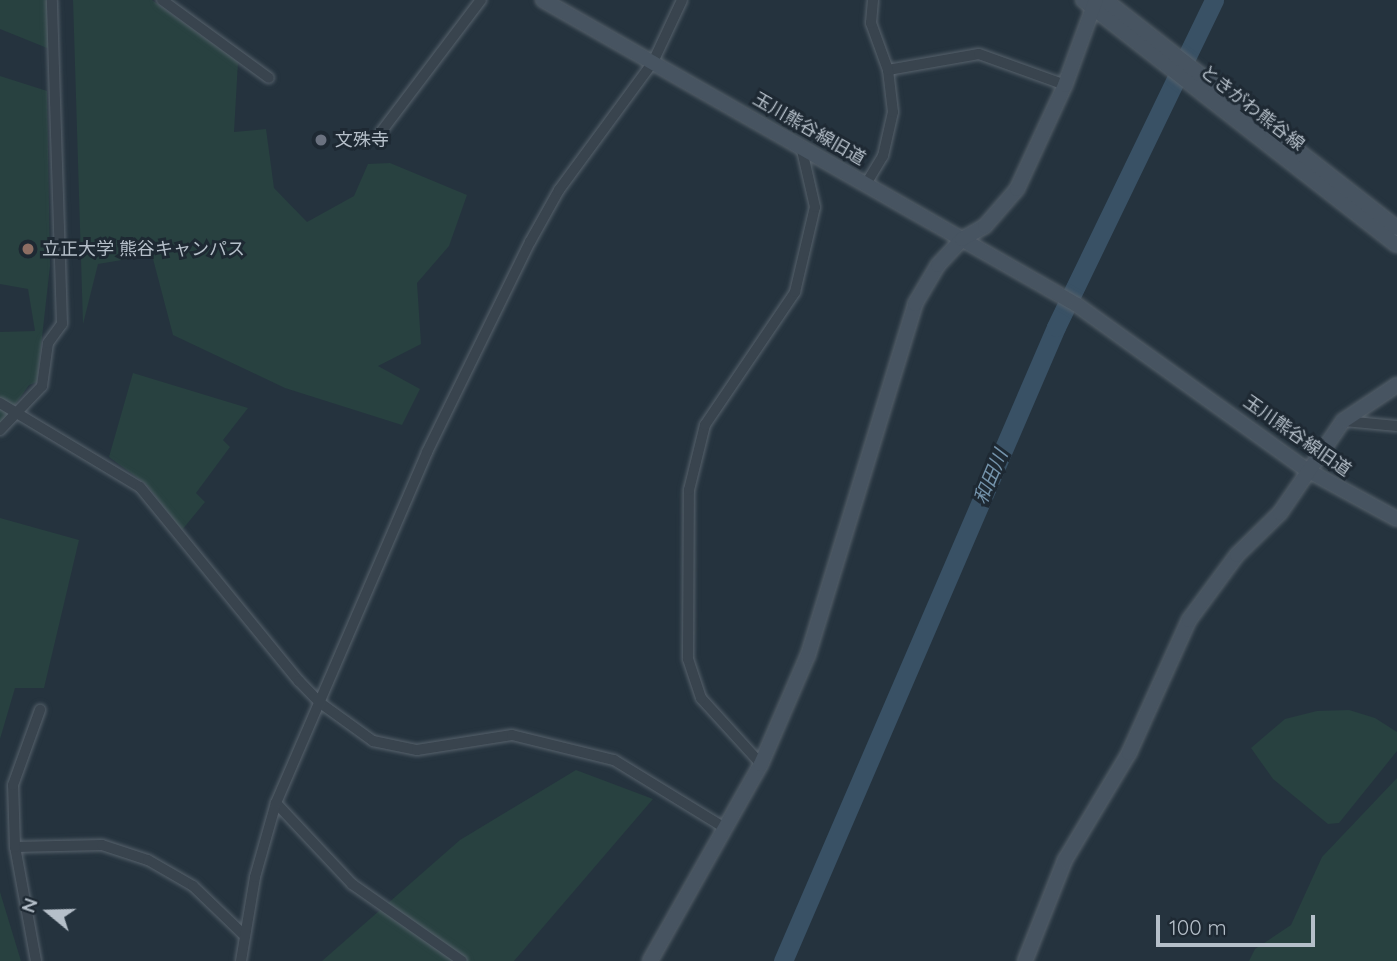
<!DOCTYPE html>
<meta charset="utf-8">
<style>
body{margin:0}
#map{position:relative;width:1397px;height:961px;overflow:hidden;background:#25333e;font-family:Quicksand,"Noto Sans JP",sans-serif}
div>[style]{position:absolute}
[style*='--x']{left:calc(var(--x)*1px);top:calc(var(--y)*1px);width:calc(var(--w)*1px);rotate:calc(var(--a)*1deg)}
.green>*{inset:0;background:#284140}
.river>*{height:19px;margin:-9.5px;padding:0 9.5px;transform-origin:9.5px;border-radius:9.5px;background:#395165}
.roads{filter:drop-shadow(0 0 2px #57626c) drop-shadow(0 0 2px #57626c)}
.street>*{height:10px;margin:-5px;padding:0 5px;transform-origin:5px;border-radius:5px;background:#39444e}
.secondary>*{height:14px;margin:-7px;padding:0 7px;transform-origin:7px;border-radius:7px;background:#475461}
.dots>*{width:19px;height:19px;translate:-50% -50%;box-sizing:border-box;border:4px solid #1e2933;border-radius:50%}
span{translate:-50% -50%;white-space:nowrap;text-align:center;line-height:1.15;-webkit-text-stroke:6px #1e2933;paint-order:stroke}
.street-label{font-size:18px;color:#b5bfc9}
.poi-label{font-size:18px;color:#b5bfc9}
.left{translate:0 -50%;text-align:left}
.water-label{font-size:19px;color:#7594ac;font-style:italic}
.north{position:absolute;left:14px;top:877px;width:70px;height:70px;-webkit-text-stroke:5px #1e2933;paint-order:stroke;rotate:289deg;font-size:19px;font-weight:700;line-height:28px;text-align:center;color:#b5bfc9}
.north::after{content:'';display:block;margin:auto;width:24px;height:32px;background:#b5bfc9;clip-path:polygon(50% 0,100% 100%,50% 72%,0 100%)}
.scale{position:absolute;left:1156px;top:915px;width:159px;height:32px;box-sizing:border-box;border:4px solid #b5bfc9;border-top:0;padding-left:9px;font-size:21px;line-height:24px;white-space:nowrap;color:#b5bfc9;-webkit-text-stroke:5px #1e2933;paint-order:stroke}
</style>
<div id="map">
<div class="green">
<div style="clip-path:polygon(0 0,51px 0,52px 50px,0 29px)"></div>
<div style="clip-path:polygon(73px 0,152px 0,238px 62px,234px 132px,266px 129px,274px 188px,307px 222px,354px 196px,368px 164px,390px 163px,467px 195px,449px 246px,417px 283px,421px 344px,378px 366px,420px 389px,402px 425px,285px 388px,173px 335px,152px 255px,98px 264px,83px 324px)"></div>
<div style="clip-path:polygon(0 76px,47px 91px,50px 266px,37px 382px,29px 385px,0 426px,0 332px,35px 331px,28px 289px,0 284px)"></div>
<div style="clip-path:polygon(133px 373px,248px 408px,223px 440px,230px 447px,196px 493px,205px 502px,182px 530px,146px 484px,109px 457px)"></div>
<div style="clip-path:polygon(0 518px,79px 540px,44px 688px,15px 688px,0 739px)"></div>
<div style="clip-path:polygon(1349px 710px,1375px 718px,1397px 732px,1397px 751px,1339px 823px,1328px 824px,1273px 779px,1251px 748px,1285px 719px,1317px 711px)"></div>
<div style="clip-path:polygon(576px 770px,653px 799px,514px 961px,322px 961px,460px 840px)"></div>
<div style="clip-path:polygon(1397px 778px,1397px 961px,1249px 961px,1255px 949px,1291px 925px,1322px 857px)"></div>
<div style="clip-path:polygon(0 892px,21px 961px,0 961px)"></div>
</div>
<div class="river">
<div style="--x:783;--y:961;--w:690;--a:-66.7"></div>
<div style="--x:1056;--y:327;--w:363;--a:-64.2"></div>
</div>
<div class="roads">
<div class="street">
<div style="--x:162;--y:0;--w:132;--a:36.1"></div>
<div style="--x:888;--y:70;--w:92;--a:-10"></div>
<div style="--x:979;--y:54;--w:91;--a:19.8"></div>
<div style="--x:381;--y:132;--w:166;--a:-52.9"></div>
<div style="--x:866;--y:184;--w:33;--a:-59"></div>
<div style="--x:883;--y:156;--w:45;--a:-77.2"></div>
<div style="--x:893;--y:112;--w:42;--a:-96.8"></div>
<div style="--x:888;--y:70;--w:50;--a:-109.9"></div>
<div style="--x:871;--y:23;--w:23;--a:-85"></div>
<div style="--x:0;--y:403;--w:163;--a:31"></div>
<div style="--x:140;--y:487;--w:251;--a:50.7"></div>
<div style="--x:299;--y:681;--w:29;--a:46"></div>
<div style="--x:319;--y:702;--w:67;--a:35.8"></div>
<div style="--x:373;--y:741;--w:45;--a:11.6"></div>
<div style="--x:417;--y:750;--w:96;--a:-9"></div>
<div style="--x:512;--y:735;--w:105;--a:13.8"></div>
<div style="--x:614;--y:760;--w:130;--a:31.5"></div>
<div style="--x:1344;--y:421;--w:53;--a:5.4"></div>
<div style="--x:0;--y:430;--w:61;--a:-46.3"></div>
<div style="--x:42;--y:386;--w:43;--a:-82.1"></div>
<div style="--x:48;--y:343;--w:24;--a:-54"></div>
<div style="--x:62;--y:324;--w:324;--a:-91.8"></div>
<div style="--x:761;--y:764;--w:89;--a:-132.3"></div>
<div style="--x:701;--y:698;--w:41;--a:-108.4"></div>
<div style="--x:688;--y:659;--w:169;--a:-89.7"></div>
<div style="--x:689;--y:490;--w:67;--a:-76.2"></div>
<div style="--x:705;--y:425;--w:161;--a:-55.9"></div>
<div style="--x:795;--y:292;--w:87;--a:-76.8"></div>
<div style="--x:815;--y:207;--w:63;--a:-102.9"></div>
<div style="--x:276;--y:803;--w:111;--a:46.8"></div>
<div style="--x:352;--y:884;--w:134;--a:35"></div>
<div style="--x:15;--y:847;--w:87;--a:-1.3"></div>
<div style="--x:102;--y:845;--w:48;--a:18.1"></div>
<div style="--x:148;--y:860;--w:52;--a:30"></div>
<div style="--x:193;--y:886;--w:72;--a:43.9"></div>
<div style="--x:36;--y:961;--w:116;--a:-100.4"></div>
<div style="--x:15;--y:847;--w:62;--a:-91.8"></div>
<div style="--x:13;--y:785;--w:80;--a:-70.2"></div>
<div style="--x:241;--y:961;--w:85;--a:-80.5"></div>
<div style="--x:255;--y:877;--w:77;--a:-74.2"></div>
<div style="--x:276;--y:803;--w:382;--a:-66.7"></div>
<div style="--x:427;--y:452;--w:234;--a:-63.9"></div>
<div style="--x:530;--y:242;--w:60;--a:-60.9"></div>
<div style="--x:559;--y:190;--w:159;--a:-53.7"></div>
<div style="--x:653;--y:62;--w:68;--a:-64.9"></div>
</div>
<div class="secondary">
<div style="--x:543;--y:0;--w:615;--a:29.73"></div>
<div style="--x:1077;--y:305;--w:283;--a:35.7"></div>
<div style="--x:1307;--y:470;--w:102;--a:28.6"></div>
<div style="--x:1083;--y:0;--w:398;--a:38"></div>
<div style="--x:1105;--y:0;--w:370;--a:38"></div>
<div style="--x:650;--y:961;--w:226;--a:-60.6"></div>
<div style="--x:761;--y:764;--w:119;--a:-66.7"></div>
<div style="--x:808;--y:655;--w:367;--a:-73"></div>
<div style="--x:915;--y:304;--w:45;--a:-59.5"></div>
<div style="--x:938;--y:265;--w:35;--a:-47"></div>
<div style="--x:962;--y:239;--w:26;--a:-29"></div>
<div style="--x:985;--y:226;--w:49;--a:-49.1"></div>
<div style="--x:1017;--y:189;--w:115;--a:-65.2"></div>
<div style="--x:1065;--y:85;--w:90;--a:-70"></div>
<div style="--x:1025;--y:961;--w:109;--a:-68.4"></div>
<div style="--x:1065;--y:860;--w:125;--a:-59.1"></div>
<div style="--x:1129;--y:753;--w:146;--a:-65.7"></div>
<div style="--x:1189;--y:620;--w:81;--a:-53.6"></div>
<div style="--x:1237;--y:555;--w:60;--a:-44.3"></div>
<div style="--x:1280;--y:513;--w:112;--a:-55.6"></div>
<div style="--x:1343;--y:421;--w:65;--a:-33.7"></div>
</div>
</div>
<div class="dots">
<div style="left:321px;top:140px;background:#6b7280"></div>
<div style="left:28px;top:249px;background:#8d6e63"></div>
</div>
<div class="street-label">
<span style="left:1252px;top:108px;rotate:38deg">ときがわ熊谷線</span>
<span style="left:809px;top:129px;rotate:30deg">玉川熊谷線旧道</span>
<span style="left:1297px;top:436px;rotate:35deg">玉川熊谷線旧道</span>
</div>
<div class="poi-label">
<span class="left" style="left:335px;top:140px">文殊寺</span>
<span class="left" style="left:42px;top:249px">立正大学 熊谷キャンパス</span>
</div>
<div class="water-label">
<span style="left:991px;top:477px;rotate:-67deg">和田川</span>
</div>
<div class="north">N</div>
<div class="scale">100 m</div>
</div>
